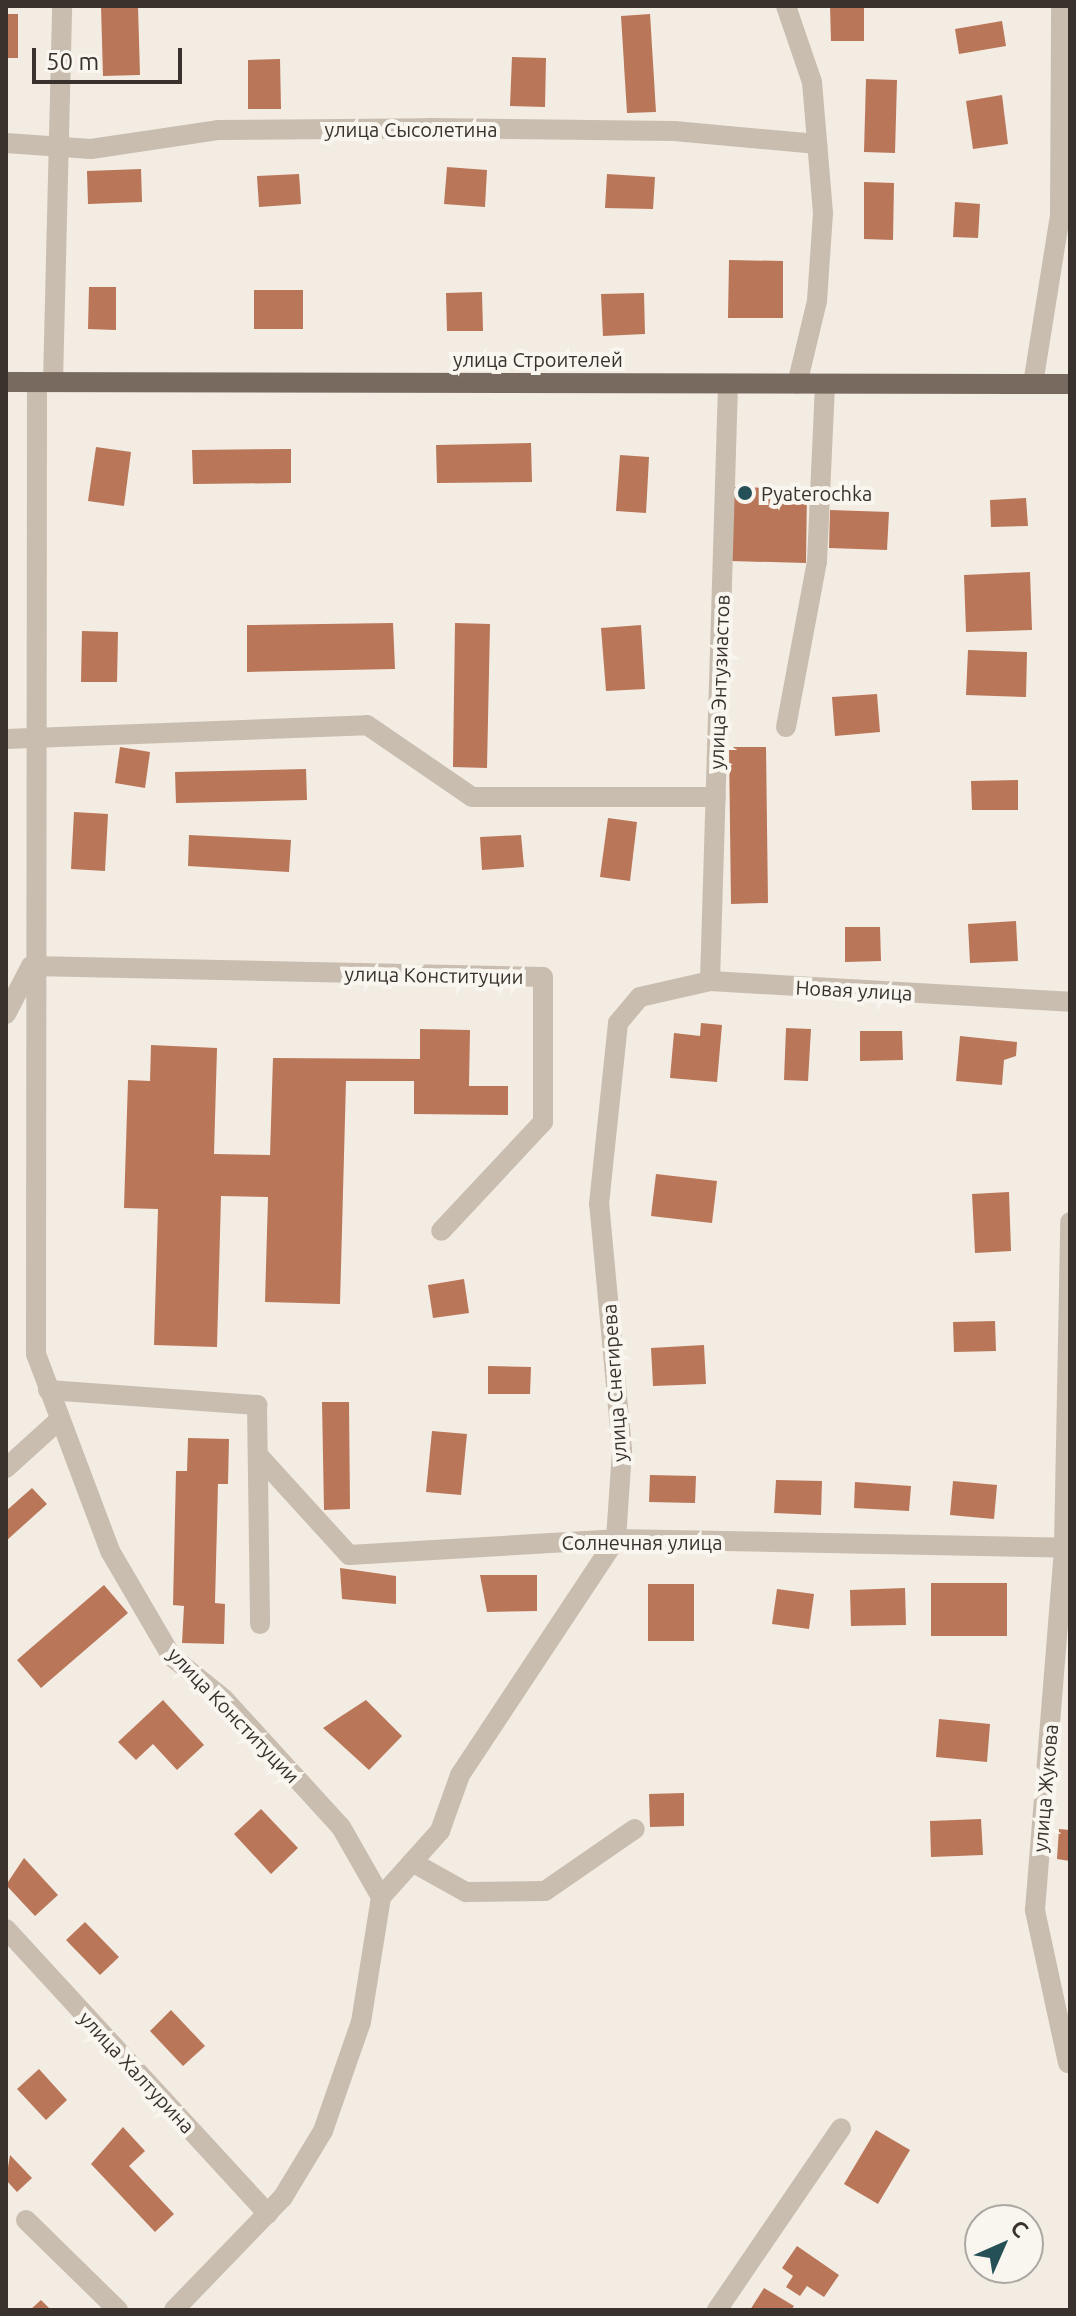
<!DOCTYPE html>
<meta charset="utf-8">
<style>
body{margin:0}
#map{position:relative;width:1076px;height:2316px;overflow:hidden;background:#f2ece3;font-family:Ubuntu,sans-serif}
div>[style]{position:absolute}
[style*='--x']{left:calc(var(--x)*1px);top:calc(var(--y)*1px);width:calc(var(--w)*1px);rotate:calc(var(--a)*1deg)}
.building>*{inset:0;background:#ba7658}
.minor>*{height:20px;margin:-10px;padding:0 10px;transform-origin:10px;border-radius:10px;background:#c9bdaf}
.major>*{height:20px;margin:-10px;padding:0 10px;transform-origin:10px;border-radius:10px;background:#796a5f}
.dots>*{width:22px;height:22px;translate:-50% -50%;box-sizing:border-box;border:4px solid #f9f5ef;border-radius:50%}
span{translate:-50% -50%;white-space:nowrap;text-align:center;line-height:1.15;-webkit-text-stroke:8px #f9f5ef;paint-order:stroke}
.street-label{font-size:20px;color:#39312c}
.poi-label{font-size:20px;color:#39312c}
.left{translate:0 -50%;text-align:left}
.frame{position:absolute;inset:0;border:8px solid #39312c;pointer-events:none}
.north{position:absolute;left:964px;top:2204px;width:80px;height:80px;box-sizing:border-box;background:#f9f5ef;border:2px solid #aca7a1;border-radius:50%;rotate:45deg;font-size:22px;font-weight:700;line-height:32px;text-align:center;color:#39312c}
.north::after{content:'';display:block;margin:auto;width:28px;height:36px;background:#265057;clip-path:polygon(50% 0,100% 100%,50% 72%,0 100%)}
.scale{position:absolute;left:32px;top:48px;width:150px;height:36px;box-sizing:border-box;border:4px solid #39312c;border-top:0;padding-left:10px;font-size:24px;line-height:28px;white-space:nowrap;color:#39312c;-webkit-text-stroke:6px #f9f5ef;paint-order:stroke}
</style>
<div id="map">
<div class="building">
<div style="clip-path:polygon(101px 6px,138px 6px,140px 75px,103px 76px)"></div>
<div style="clip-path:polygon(830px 6px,864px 6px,864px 41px,831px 41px)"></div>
<div style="clip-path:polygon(6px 14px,18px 14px,18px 58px,6px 58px)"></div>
<div style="clip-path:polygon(650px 14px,656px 112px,627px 113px,621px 16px)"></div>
<div style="clip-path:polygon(1002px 21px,1006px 46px,959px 54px,955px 29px)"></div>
<div style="clip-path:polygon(512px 57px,546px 58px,545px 107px,510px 106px)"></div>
<div style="clip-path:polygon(280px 59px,281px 109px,248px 109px,248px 60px)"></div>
<div style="clip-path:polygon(866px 79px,897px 80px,895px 153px,864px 152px)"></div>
<div style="clip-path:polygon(1002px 95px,1008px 144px,973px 149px,966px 101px)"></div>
<div style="clip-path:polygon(447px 167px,487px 170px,485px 207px,444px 204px)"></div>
<div style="clip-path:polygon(141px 169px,142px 202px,88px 204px,87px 171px)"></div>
<div style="clip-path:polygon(299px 174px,301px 204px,259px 207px,257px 176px)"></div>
<div style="clip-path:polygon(607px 174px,655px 177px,653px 209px,605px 208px)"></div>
<div style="clip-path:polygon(864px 182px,894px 183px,893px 240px,864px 239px)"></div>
<div style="clip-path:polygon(955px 202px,980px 204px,978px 238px,953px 237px)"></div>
<div style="clip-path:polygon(729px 260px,783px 261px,783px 318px,728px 318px)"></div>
<div style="clip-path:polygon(89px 287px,116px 287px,116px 330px,88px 329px)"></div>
<div style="clip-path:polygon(254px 290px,303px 290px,303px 329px,254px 329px)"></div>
<div style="clip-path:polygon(482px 292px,483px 331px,447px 331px,446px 293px)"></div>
<div style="clip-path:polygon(644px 293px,645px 334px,603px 336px,601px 294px)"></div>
<div style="clip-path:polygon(531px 443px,532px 482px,437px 483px,436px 445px)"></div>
<div style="clip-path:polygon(96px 447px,131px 452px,124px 506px,88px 501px)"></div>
<div style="clip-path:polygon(291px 449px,291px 483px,193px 484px,192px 450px)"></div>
<div style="clip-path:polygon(620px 455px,649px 457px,646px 513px,616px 511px)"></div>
<div style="clip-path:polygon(732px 487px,807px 489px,806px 563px,731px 561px)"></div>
<div style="clip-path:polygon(1026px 498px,1028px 526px,991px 527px,990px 500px)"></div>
<div style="clip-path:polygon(830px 510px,889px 512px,887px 550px,829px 548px)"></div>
<div style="clip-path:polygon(1030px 572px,1032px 630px,966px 632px,964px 575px)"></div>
<div style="clip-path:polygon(393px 623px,395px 669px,247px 672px,247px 625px)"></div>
<div style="clip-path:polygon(455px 623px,490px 624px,487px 768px,453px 767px)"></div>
<div style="clip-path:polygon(641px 625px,645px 689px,606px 691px,601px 628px)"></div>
<div style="clip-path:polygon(82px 631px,118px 632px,117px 682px,81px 682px)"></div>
<div style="clip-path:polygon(968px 650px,1027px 652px,1026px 697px,966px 695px)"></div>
<div style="clip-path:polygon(877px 694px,880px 732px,835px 736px,832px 697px)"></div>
<div style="clip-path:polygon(120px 747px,150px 752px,145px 788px,115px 783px)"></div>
<div style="clip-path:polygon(729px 747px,766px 747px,768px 903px,731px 904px)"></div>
<div style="clip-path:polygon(306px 769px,307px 800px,176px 803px,175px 772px)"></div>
<div style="clip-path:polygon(1018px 780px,1018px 810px,972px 810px,971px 781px)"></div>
<div style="clip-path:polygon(74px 812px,108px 814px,105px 871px,71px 869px)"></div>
<div style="clip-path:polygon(608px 818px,637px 822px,630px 881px,600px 877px)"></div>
<div style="clip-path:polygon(189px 835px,291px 840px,289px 872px,188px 866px)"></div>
<div style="clip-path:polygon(521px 835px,524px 867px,482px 870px,480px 837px)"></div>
<div style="clip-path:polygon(1016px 921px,1018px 961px,970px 963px,968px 924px)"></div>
<div style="clip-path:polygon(845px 927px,880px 927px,881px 961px,845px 962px)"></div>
<div style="clip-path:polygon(701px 1023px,722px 1025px,717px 1082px,670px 1078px,674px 1033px,700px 1036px)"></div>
<div style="clip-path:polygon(786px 1028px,811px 1029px,808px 1081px,784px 1080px)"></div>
<div style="clip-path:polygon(420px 1029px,470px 1030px,469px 1086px,508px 1086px,508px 1115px,414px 1114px,414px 1081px,346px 1081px,340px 1304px,265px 1302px,268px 1197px,221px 1196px,217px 1347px,154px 1345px,158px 1209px,124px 1208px,128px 1080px,150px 1081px,151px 1045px,217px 1048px,214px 1154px,270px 1155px,273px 1058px,420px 1059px)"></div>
<div style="clip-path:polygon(860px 1031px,902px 1031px,903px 1060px,860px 1061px)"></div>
<div style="clip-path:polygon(960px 1036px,1017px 1042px,1016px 1056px,1004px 1060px,1002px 1085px,956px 1081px)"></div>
<div style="clip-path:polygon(656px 1174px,717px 1181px,712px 1223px,651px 1216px)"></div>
<div style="clip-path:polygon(1009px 1192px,1011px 1251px,975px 1253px,972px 1194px)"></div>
<div style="clip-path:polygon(464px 1279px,469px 1313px,433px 1318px,428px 1285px)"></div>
<div style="clip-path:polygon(995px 1321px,996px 1351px,954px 1352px,953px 1322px)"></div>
<div style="clip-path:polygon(704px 1345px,706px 1384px,653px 1386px,651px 1348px)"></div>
<div style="clip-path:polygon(488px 1366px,531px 1367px,530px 1394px,488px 1394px)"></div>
<div style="clip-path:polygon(322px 1402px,349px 1402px,350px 1509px,324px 1510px)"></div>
<div style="clip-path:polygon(432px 1431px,467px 1434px,461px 1495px,426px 1492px)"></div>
<div style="clip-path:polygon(188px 1438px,229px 1439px,228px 1484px,218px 1484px,215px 1603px,225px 1604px,224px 1644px,182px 1643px,184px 1606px,173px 1605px,176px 1471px,187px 1471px)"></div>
<div style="clip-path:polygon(650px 1475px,696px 1476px,695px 1503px,649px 1502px)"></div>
<div style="clip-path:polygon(776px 1480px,822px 1481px,821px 1515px,774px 1513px)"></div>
<div style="clip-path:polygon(953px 1481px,997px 1485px,994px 1519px,950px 1515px)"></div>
<div style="clip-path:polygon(855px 1482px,911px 1486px,909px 1511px,854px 1508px)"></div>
<div style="clip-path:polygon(32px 1488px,47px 1504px,6px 1541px,6px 1511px)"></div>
<div style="clip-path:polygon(340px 1568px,396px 1576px,396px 1604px,342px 1599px)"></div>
<div style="clip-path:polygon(480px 1575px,537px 1575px,537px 1611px,487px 1612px)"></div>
<div style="clip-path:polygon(931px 1583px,1007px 1583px,1007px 1636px,931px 1636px)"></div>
<div style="clip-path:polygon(648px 1584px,694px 1584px,694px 1641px,648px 1641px)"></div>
<div style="clip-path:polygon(104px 1585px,128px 1613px,41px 1688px,17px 1660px)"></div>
<div style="clip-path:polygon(905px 1588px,906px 1625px,851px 1626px,850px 1590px)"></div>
<div style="clip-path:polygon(777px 1589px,814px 1594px,809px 1629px,772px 1624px)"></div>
<div style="clip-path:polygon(163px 1700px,204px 1745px,177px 1770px,153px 1744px,136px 1760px,118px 1742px)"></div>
<div style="clip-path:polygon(366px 1700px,402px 1736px,369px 1770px,323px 1728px)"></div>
<div style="clip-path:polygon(939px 1719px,990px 1724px,987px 1762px,936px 1757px)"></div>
<div style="clip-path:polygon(684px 1793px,684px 1826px,650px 1827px,649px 1794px)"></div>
<div style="clip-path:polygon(261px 1809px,298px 1848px,271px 1874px,234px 1834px)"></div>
<div style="clip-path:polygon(981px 1819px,983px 1855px,931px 1857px,930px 1821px)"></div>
<div style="clip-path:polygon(1059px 1829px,1070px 1830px,1070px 1861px,1057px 1859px)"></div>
<div style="clip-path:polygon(24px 1858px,58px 1895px,35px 1916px,6px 1885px)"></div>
<div style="clip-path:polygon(85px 1922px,119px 1957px,100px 1975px,66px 1940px)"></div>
<div style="clip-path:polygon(171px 2010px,205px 2046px,183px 2066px,150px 2031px)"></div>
<div style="clip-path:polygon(39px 2069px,67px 2100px,46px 2120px,17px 2089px)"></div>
<div style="clip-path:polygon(123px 2127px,145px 2151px,129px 2166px,174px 2214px,155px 2232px,91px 2164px)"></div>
<div style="clip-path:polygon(876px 2130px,910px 2150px,878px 2204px,844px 2184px)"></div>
<div style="clip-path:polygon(10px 2155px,32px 2178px,17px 2192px,6px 2180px)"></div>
<div style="clip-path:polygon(797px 2246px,839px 2275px,824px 2297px,807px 2286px,800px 2296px,786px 2287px,793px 2276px,782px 2268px)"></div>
<div style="clip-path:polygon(764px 2288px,794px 2306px,791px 2310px,750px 2310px)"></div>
<div style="clip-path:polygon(41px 2300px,51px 2310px,30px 2310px)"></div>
</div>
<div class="minor">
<div style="--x:786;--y:6;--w:80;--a:71.1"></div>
<div style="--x:812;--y:82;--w:131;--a:85.2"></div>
<div style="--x:823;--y:213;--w:88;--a:93.9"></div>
<div style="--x:817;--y:301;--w:85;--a:103.5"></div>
<div style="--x:6;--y:143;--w:85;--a:4"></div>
<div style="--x:91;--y:149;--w:128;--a:-8.5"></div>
<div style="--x:218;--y:130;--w:211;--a:-0.5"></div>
<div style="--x:429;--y:128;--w:245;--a:0.7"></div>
<div style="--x:674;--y:131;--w:144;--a:5.2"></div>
<div style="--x:37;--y:382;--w:972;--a:90.06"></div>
<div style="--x:36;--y:1354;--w:210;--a:69.4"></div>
<div style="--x:110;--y:1551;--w:123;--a:59.7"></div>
<div style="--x:172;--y:1657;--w:67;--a:38.9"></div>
<div style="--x:224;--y:1699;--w:173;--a:47.6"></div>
<div style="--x:341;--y:1827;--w:81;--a:60.3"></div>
<div style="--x:53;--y:382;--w:376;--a:-88.6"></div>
<div style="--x:1033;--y:384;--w:170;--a:-80.9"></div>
<div style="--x:1060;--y:216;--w:210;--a:-89.7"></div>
<div style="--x:786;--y:727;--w:169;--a:-79.4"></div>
<div style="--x:817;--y:561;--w:177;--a:-87.4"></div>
<div style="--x:6;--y:739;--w:361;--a:-2.2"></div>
<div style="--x:367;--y:725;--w:127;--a:34.4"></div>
<div style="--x:472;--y:797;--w:244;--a:0"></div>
<div style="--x:710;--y:981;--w:597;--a:-88.27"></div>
<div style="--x:6;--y:1014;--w:54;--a:-62.5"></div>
<div style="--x:31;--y:966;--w:512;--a:1.23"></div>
<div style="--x:543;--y:977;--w:145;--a:90"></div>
<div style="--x:543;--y:1122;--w:149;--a:133.1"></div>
<div style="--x:48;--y:1390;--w:210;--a:4.1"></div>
<div style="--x:257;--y:1405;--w:219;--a:89.2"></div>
<div style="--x:258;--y:1455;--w:135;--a:47.7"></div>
<div style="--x:349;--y:1555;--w:267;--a:-3.4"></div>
<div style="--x:616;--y:1539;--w:454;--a:1.1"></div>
<div style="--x:6;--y:1468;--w:70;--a:-42.1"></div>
<div style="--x:412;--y:1862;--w:62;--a:29.1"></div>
<div style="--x:466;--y:1892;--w:79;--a:-0.7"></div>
<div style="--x:545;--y:1891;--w:109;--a:-34.6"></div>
<div style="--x:381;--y:1897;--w:89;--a:-48.2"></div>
<div style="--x:440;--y:1831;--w:59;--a:-70.3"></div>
<div style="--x:460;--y:1775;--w:283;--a:-56.5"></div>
<div style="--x:616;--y:1539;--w:89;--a:-86.1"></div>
<div style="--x:622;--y:1450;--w:247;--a:-95.3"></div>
<div style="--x:599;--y:1204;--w:182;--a:-84"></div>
<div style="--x:618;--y:1023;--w:34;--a:-50"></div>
<div style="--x:640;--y:997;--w:72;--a:-12.9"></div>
<div style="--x:710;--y:981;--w:361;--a:3.3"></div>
<div style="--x:6;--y:1929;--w:387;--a:47.4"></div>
<div style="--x:1068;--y:2063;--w:157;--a:-102.2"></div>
<div style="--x:1035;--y:1910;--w:363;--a:-85.4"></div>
<div style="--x:1064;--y:1548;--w:326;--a:-88.9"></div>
<div style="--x:26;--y:2220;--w:129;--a:44.4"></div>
<div style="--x:174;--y:2310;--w:157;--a:-46"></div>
<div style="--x:283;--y:2197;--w:77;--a:-58.8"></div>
<div style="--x:323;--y:2131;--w:115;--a:-70.8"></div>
<div style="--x:361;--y:2022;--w:127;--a:-80.9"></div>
<div style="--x:717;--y:2310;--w:220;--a:-55.7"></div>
</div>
<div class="major">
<div style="--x:6;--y:382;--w:1064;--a:0.11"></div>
</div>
<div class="dots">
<div style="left:745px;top:493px;background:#265057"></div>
</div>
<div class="street-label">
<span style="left:411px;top:129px">улица Сысолетина</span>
<span style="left:538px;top:359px">улица Строителей</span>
<span style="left:719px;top:682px;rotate:-88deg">улица Энтузиастов</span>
<span style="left:434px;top:975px;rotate:1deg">улица Конституции</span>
<span style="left:854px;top:990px;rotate:3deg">Новая улица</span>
<span style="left:614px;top:1383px;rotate:-94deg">улица Снегирева</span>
<span style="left:642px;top:1542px">Солнечная улица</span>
<span style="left:234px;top:1715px;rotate:46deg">улица Конституции</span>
<span style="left:1045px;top:1788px;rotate:-85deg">улица Жукова</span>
<span style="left:137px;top:2072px;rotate:47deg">улица Халтурина</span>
</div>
<div class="poi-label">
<span class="left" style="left:761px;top:493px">Pyaterochka</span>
</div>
<div class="frame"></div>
<div class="north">С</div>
<div class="scale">50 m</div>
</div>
